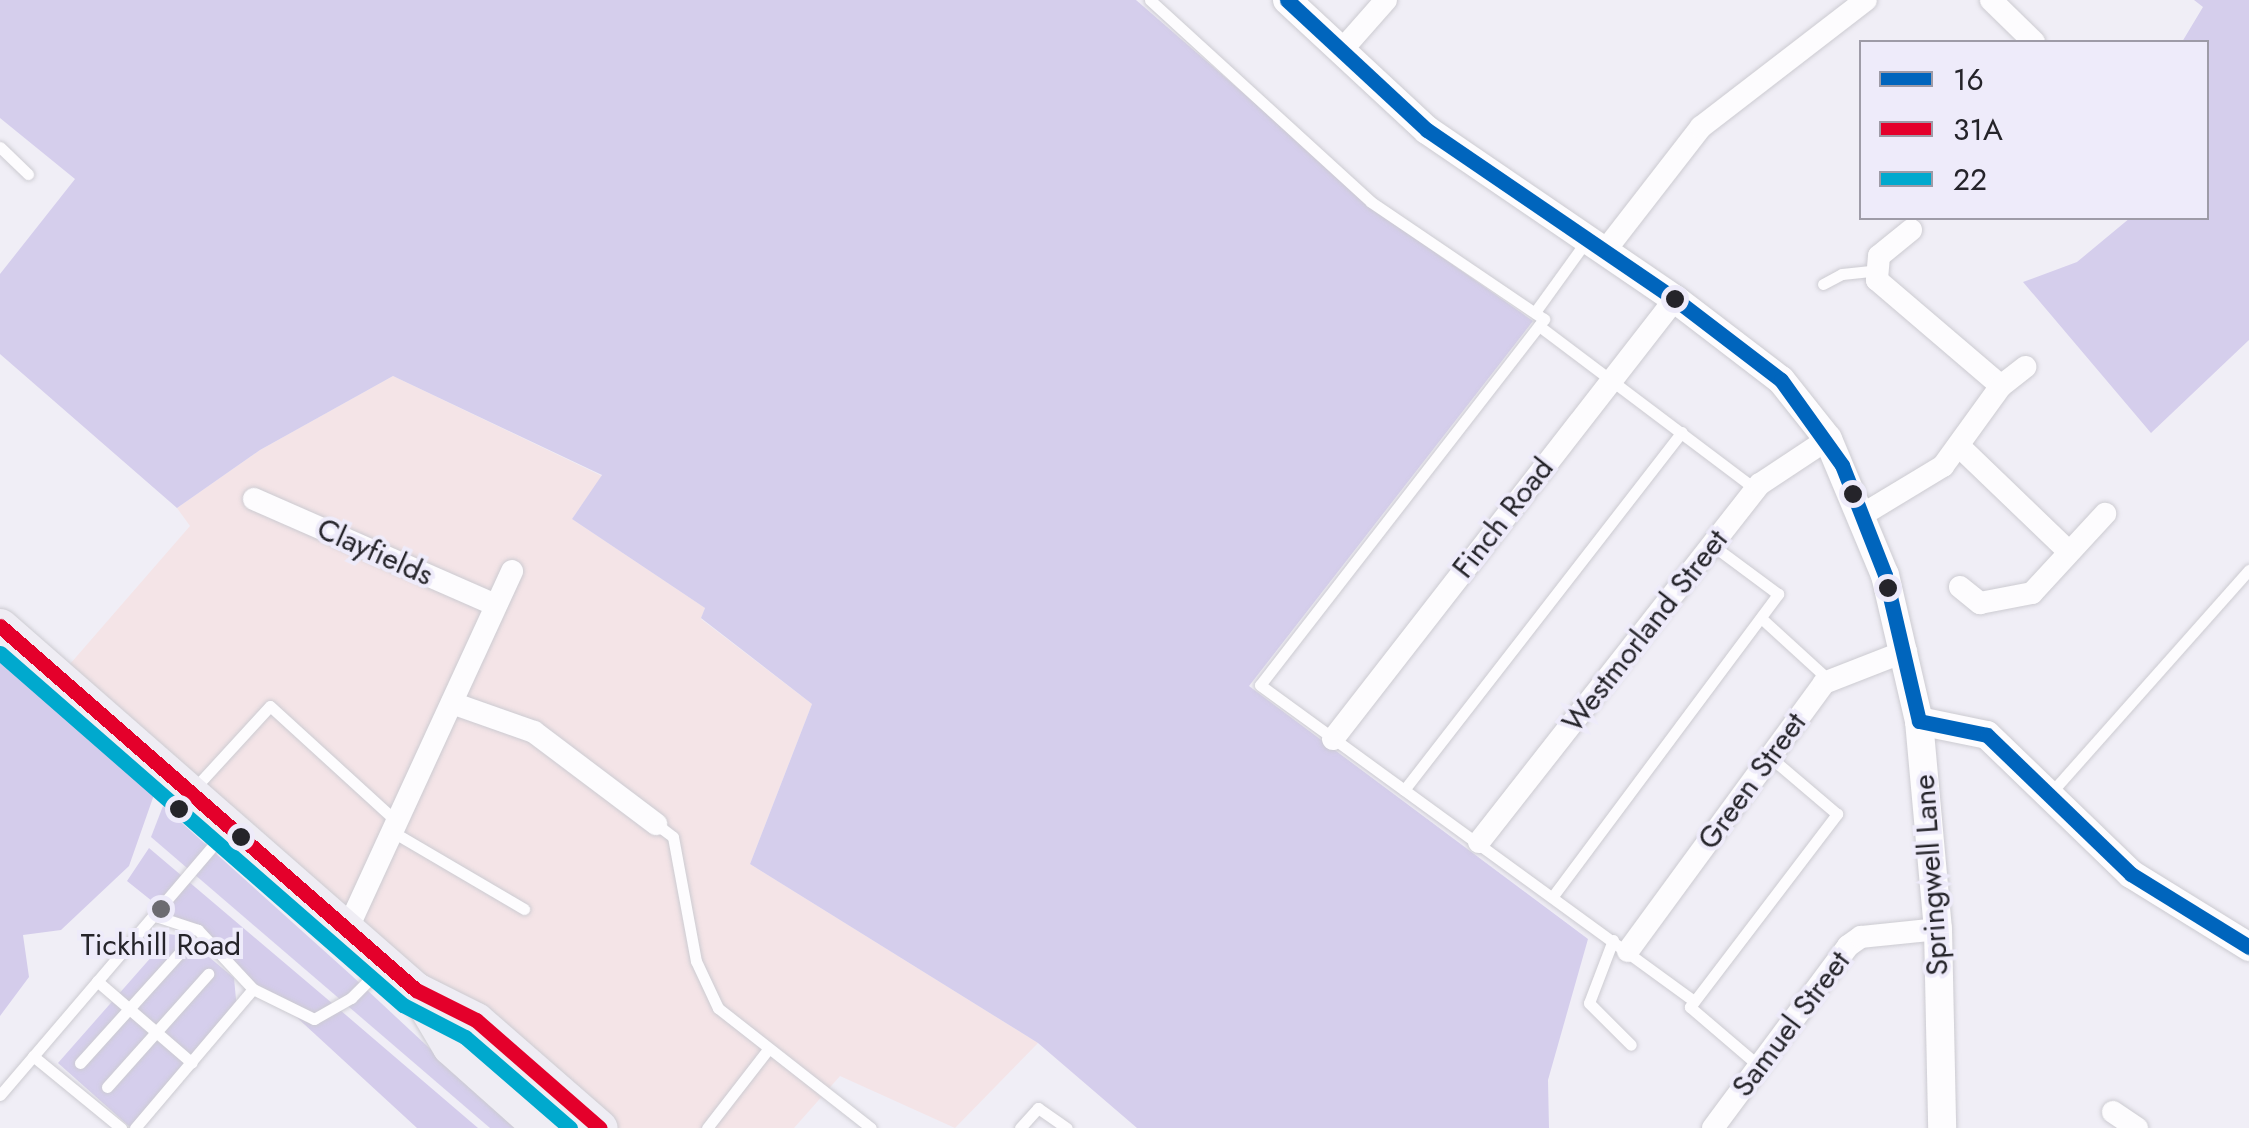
<!DOCTYPE html>
<style>
body{margin:0}
#map{position:relative;width:2249px;height:1128px;overflow:hidden;background:#f0eef6;font-family:Jost,sans-serif}
div>[style]{position:absolute}
[style*='--x']{left:calc(var(--x)*1px);top:calc(var(--y)*1px);width:calc(var(--w)*1px);rotate:calc(var(--a)*1deg)}
.industrial>*{inset:0;background:#f4e4e7}
.green>*{inset:0;background:#d5ceec}
.forest>*{inset:0;background:#d4cceb}
.roads{filter:drop-shadow(0 0 2px #cccbd1) drop-shadow(0 0 2px #cccbd1)}
.service>*{height:11px;margin:-5.5px;padding:0 5.5px;transform-origin:5.5px;border-radius:5.5px;background:#fdfcfe}
.minor>*{height:22px;margin:-11px;padding:0 11px;transform-origin:11px;border-radius:11px;background:#fdfcfe}
.tertiary>*{height:28px;margin:-14px;padding:0 14px;transform-origin:14px;border-radius:14px;background:#fdfcfe}
.primary>*{height:35px;margin:-17.5px;padding:0 17.5px;transform-origin:17.5px;border-radius:17.5px;background:#efedf4}
.bus-1>*{height:15px;margin:-7.5px;padding:0 7.5px;transform-origin:7.5px;border-radius:7.5px;background:#0065bd}
.bus-2>*{height:15px;margin:-7.5px;padding:0 7.5px;transform-origin:7.5px;border-radius:7.5px;background:#e4002b}
.bus-3>*{height:15px;margin:-7.5px;padding:0 7.5px;transform-origin:7.5px;border-radius:7.5px;background:#00a9ce}
.dots>*{width:28px;height:28px;translate:-50% -50%;box-sizing:border-box;border:5px solid #eeebfa;border-radius:50%}
span{translate:-50% -50%;white-space:nowrap;text-align:center;line-height:1.15;-webkit-text-stroke:8px #eeebfa;paint-order:stroke}
.street-label{font-size:30px;color:#25242a}
.poi-label{font-size:30px;color:#25242a}
.legend{position:absolute;left:1859px;top:40px;width:350px;height:180px;box-sizing:border-box;background:#eeebfa;border:2px solid #9e9ba7;margin:0;padding:12px 18px;list-style:none;font-size:30px;color:#25242a}
.legend li{display:flex;align-items:center;gap:20px;height:50px}
.legend b{width:50px;border:2px solid #9e9ba7}
</style>
<div id="map">
<div class="industrial">
<div style="clip-path:polygon(393px 376px,602px 476px,572px 519px,705px 608px,701px 619px,812px 704px,750px 864px,1038px 1043px,955px 1128px,840px 1076px,794px 1128px,603px 1128px,57px 679px,190px 526px,177px 508px,260px 450px)"></div>
</div>
<div class="green">
<div style="clip-path:polygon(0 0,1136px 0,1393px 223px,1533px 321px,1249px 686px,1588px 939px,1548px 1080px,1549px 1128px,1137px 1128px,1038px 1043px,750px 864px,812px 704px,701px 618px,705px 608px,572px 519px,602px 475px,393px 376px,260px 450px,177px 508px,0 354px,0 274px,75px 179px,0 118px)"></div>
<div style="clip-path:polygon(2194px 0,2249px 0,2249px 340px,2151px 433px,2023px 282px,2077px 262px,2130px 218px,2206px 218px,2206px 42px,2182px 42px,2203px 7px)"></div>
<div style="clip-path:polygon(163px 806px,351px 975px,515px 1128px,490px 1128px,151px 837px)"></div>
<div style="clip-path:polygon(152px 932px,184px 936px,234px 978px,237px 1010px,131px 1128px,58px 1063px,161px 946px)"></div>
</div>
<div class="forest">
<div style="clip-path:polygon(0 654px,155px 792px,129px 866px,61px 930px,23px 935px,29px 977px,0 1016px)"></div>
<div style="clip-path:polygon(149px 848px,326px 998px,478px 1128px,417px 1128px,292px 1013px,127px 881px)"></div>
</div>
<div class="roads">
<div class="service">
<div style="--x:1150;--y:0;--w:299;--a:42.4"></div>
<div style="--x:1371;--y:202;--w:209;--a:34.1"></div>
<div style="--x:1544;--y:319;--w:463;--a:127.8"></div>
<div style="--x:1260;--y:685;--w:537;--a:36.06"></div>
<div style="--x:0;--y:147;--w:39;--a:44"></div>
<div style="--x:1823;--y:284;--w:21;--a:-28"></div>
<div style="--x:1842;--y:274;--w:31;--a:-6"></div>
<div style="--x:1535;--y:312;--w:89;--a:-54.2"></div>
<div style="--x:1539;--y:326;--w:271;--a:37"></div>
<div style="--x:1761;--y:618;--w:92;--a:42.4"></div>
<div style="--x:1404;--y:790;--w:453;--a:-52.2"></div>
<div style="--x:192;--y:791;--w:115;--a:-47.5"></div>
<div style="--x:270;--y:706;--w:171;--a:42.4"></div>
<div style="--x:2049;--y:795;--w:301;--a:-48.4"></div>
<div style="--x:656;--y:824;--w:21;--a:37"></div>
<div style="--x:673;--y:837;--w:126;--a:79.5"></div>
<div style="--x:696;--y:961;--w:52;--a:64.9"></div>
<div style="--x:718;--y:1008;--w:194;--a:38.1"></div>
<div style="--x:393;--y:832;--w:152;--a:30.4"></div>
<div style="--x:1553;--y:896;--w:377;--a:-53.3"></div>
<div style="--x:1778;--y:594;--w:82;--a:-143.4"></div>
<div style="--x:1613;--y:940;--w:67;--a:110.9"></div>
<div style="--x:1589;--y:1003;--w:59;--a:45"></div>
<div style="--x:97;--y:981;--w:125;--a:40.8"></div>
<div style="--x:253;--y:989;--w:68;--a:26.2"></div>
<div style="--x:314;--y:1019;--w:43;--a:-29.6"></div>
<div style="--x:351;--y:998;--w:44;--a:-45"></div>
<div style="--x:33;--y:1056;--w:114;--a:39.3"></div>
<div style="--x:80;--y:1063;--w:152;--a:-47.9"></div>
<div style="--x:1759;--y:1066;--w:91;--a:-139.5"></div>
<div style="--x:1690;--y:1007;--w:243;--a:-52.7"></div>
<div style="--x:1837;--y:814;--w:88;--a:-139.6"></div>
<div style="--x:107;--y:1087;--w:152;--a:-48.2"></div>
<div style="--x:0;--y:1095;--w:351;--a:-49.5"></div>
<div style="--x:135;--y:1128;--w:182;--a:-49.7"></div>
<div style="--x:253;--y:989;--w:81;--a:-133"></div>
<div style="--x:198;--y:930;--w:47;--a:-161.6"></div>
<div style="--x:707;--y:1128;--w:96;--a:-52.2"></div>
<div style="--x:1020;--y:1128;--w:27;--a:-48"></div>
<div style="--x:1038;--y:1108;--w:35;--a:35"></div>
</div>
<div class="minor">
<div style="--x:1991;--y:0;--w:60;--a:44.3"></div>
<div style="--x:1341;--y:51;--w:68;--a:-48.6"></div>
<div style="--x:1911;--y:230;--w:41;--a:140.9"></div>
<div style="--x:1879;--y:256;--w:24;--a:95"></div>
<div style="--x:1877;--y:280;--w:163;--a:40.5"></div>
<div style="--x:1604;--y:252;--w:158;--a:-52.2"></div>
<div style="--x:1701;--y:127;--w:208;--a:-37.6"></div>
<div style="--x:1960;--y:447;--w:147;--a:43.9"></div>
<div style="--x:254;--y:499;--w:264;--a:23.7"></div>
<div style="--x:1862;--y:515;--w:95;--a:-31.2"></div>
<div style="--x:1943;--y:466;--w:99;--a:-54.1"></div>
<div style="--x:2001;--y:386;--w:31;--a:-38"></div>
<div style="--x:1960;--y:587;--w:26;--a:39"></div>
<div style="--x:1980;--y:603;--w:53;--a:-10.9"></div>
<div style="--x:2032;--y:593;--w:108;--a:-47.3"></div>
<div style="--x:452;--y:703;--w:87;--a:19.5"></div>
<div style="--x:534;--y:732;--w:153;--a:37"></div>
<div style="--x:1333;--y:739;--w:557;--a:-52.14"></div>
<div style="--x:1479;--y:842;--w:455;--a:-51.9"></div>
<div style="--x:1760;--y:484;--w:82;--a:-33.5"></div>
<div style="--x:347;--y:930;--w:395;--a:-65.3"></div>
<div style="--x:1628;--y:951;--w:332;--a:-53.8"></div>
<div style="--x:1824;--y:683;--w:88;--a:-21.3"></div>
<div style="--x:2113;--y:1112;--w:29;--a:34"></div>
<div style="--x:1713;--y:1128;--w:227;--a:-53.4"></div>
<div style="--x:1848;--y:946;--w:16;--a:-35"></div>
<div style="--x:1861;--y:937;--w:77;--a:-5.9"></div>
</div>
<div class="tertiary">
<div style="--x:1287;--y:0;--w:191;--a:42.9"></div>
<div style="--x:1427;--y:130;--w:300;--a:34.3"></div>
<div style="--x:1675;--y:299;--w:133;--a:37.4"></div>
<div style="--x:1781;--y:380;--w:75;--a:51.5"></div>
<div style="--x:1828;--y:439;--w:147;--a:67.3"></div>
<div style="--x:1885;--y:575;--w:150;--a:76.9"></div>
<div style="--x:1919;--y:721;--w:209;--a:84.8"></div>
<div style="--x:1938;--y:929;--w:199;--a:88.8"></div>
<div style="--x:1919;--y:721;--w:69;--a:11.6"></div>
<div style="--x:1987;--y:735;--w:200;--a:44"></div>
<div style="--x:2131;--y:874;--w:139;--a:31.7"></div>
</div>
<div class="primary">
<div style="--x:0;--y:626;--w:553;--a:41.19"></div>
<div style="--x:416;--y:990;--w:67;--a:26.6"></div>
<div style="--x:476;--y:1020;--w:164;--a:41.1"></div>
<div style="--x:416;--y:990;--w:66;--a:59.2"></div>
<div style="--x:450;--y:1047;--w:122;--a:41.7"></div>
</div>
</div>
<div class="bus-1">
<div style="--x:1287;--y:0;--w:191;--a:42.9"></div>
<div style="--x:1427;--y:130;--w:300;--a:34.3"></div>
<div style="--x:1675;--y:299;--w:133;--a:37.4"></div>
<div style="--x:1781;--y:380;--w:105;--a:54.3"></div>
<div style="--x:1842;--y:465;--w:118;--a:68.6"></div>
<div style="--x:1885;--y:575;--w:150;--a:76.9"></div>
<div style="--x:1919;--y:721;--w:69;--a:11.6"></div>
<div style="--x:1987;--y:735;--w:200;--a:44"></div>
<div style="--x:2131;--y:874;--w:139;--a:31.7"></div>
</div>
<div class="bus-2">
<div style="--x:0;--y:626;--w:553;--a:41.19"></div>
<div style="--x:416;--y:990;--w:67;--a:26.6"></div>
<div style="--x:476;--y:1020;--w:164;--a:41.1"></div>
</div>
<div class="bus-3">
<div style="--x:0;--y:653;--w:535;--a:41.14"></div>
<div style="--x:403;--y:1005;--w:70;--a:27.3"></div>
<div style="--x:465;--y:1037;--w:139;--a:40.9"></div>
</div>
<div class="dots">
<div style="left:1675px;top:299px;background:#25242a"></div>
<div style="left:1853px;top:494px;background:#25242a"></div>
<div style="left:1888px;top:588px;background:#25242a"></div>
<div style="left:179px;top:809px;background:#25242a"></div>
<div style="left:241px;top:837px;background:#25242a"></div>
<div style="left:161px;top:909px;background:#6c6b71"></div>
</div>
<div class="street-label">
<span style="left:1503px;top:518px;rotate:-52deg">Finch Road</span>
<span style="left:375px;top:552px;rotate:24deg">Clayfields</span>
<span style="left:1645px;top:631px;rotate:-52deg">Westmorland Street</span>
<span style="left:1752px;top:781px;rotate:-54deg">Green Street</span>
<span style="left:1931px;top:875px;rotate:-94deg">Springwell Lane</span>
<span style="left:1791px;top:1024px;rotate:-53deg">Samuel Street</span>
</div>
<div class="poi-label">
<span style="left:161px;top:945px">Tickhill Road</span>
</div>
<ul class="legend">
<li><b style="height:12px;background:#0065bd"></b>16</li>
<li><b style="height:12px;background:#e4002b"></b>31A</li>
<li><b style="height:12px;background:#00a9ce"></b>22</li>
</ul>
</div>
